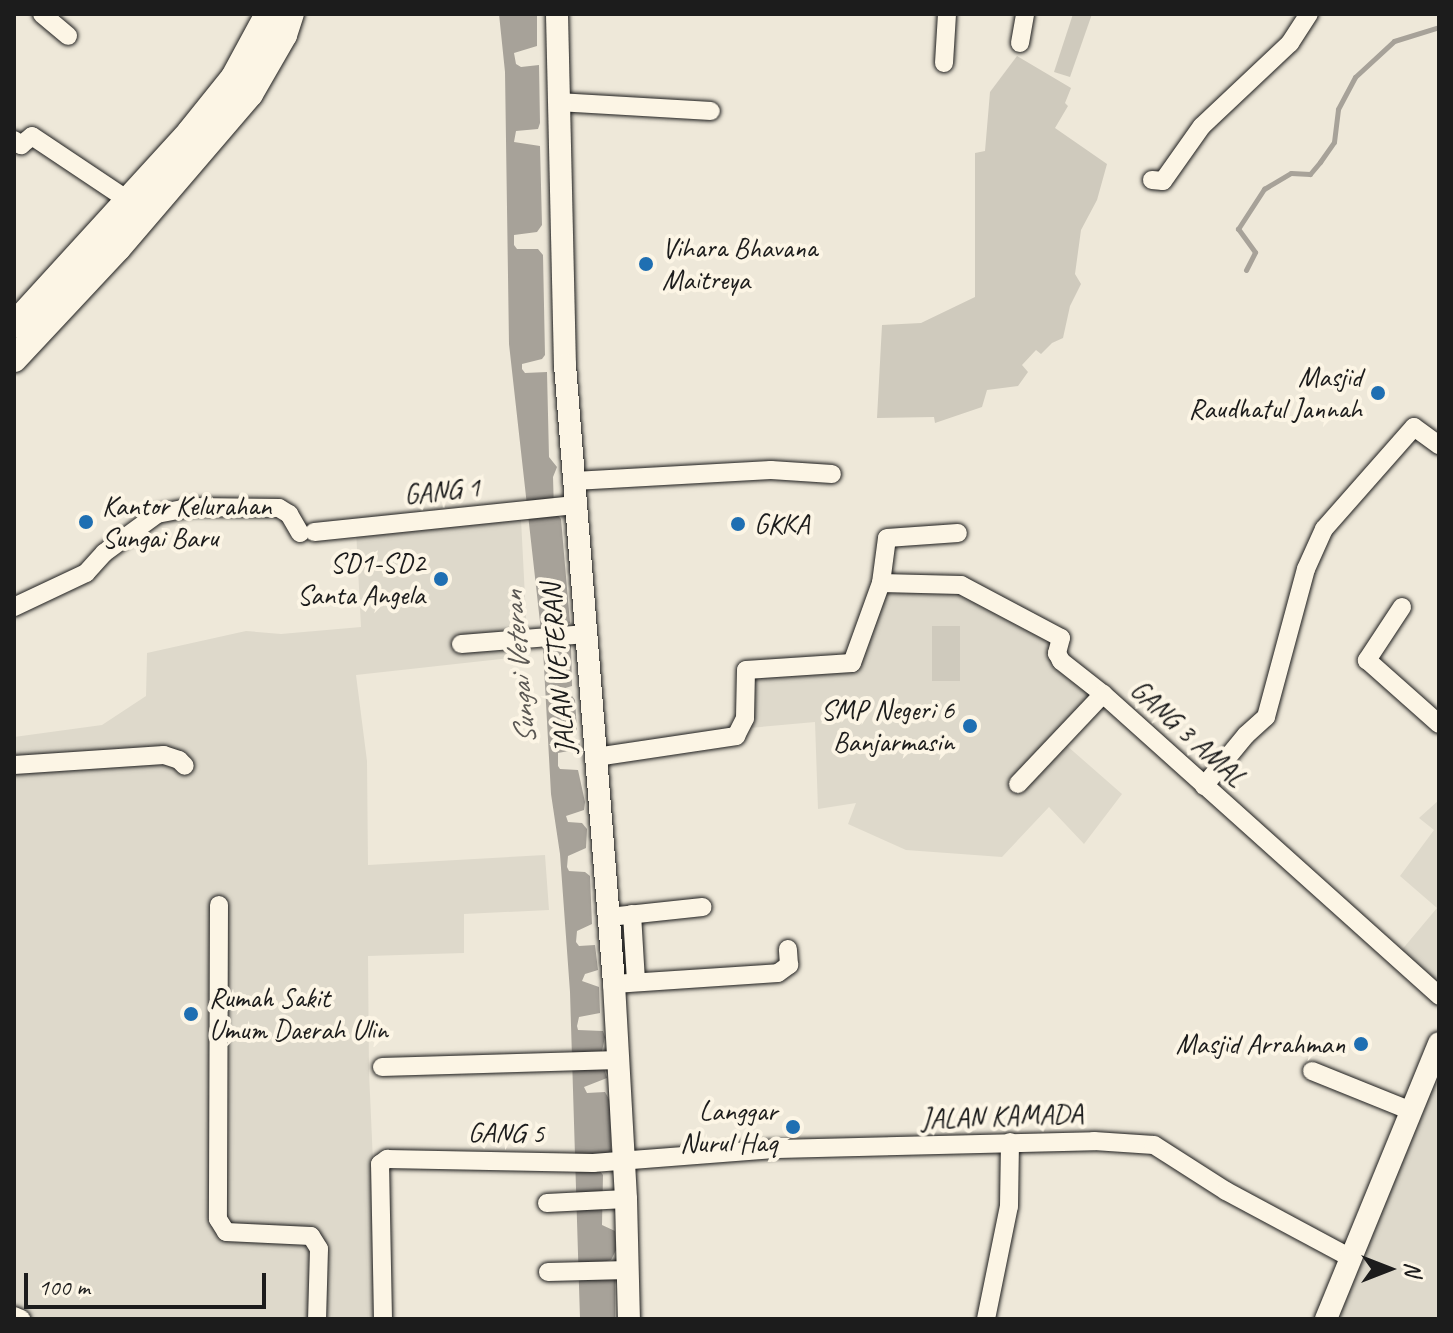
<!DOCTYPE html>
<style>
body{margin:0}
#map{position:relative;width:1453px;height:1333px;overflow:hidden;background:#eee8d9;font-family:Caveat,sans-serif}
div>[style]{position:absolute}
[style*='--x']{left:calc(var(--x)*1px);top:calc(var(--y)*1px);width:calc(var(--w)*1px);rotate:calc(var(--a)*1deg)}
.built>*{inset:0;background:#ded9cb}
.green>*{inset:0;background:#cfcabd}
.water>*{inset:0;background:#a7a299}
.stream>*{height:5px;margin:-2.5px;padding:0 2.5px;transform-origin:2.5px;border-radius:2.5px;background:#a7a299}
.roads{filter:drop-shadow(0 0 2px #1c1c1c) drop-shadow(0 0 2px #1c1c1c)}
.minor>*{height:18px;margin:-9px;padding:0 9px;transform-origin:9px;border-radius:9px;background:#fcf5e5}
.major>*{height:22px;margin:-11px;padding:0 11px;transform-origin:11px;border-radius:11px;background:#fcf5e5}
.highway>*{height:26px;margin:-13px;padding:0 13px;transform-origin:13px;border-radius:13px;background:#fcf5e5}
.dots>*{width:22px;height:22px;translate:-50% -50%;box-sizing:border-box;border:4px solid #fcf5e5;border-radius:50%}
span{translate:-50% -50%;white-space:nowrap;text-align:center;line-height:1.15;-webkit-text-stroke:8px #fcf5e5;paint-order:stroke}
.poi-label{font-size:28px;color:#1c1c1c}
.left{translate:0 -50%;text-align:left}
.right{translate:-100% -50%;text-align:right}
.street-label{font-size:28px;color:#1c1c1c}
.water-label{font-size:30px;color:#5b5854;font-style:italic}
.frame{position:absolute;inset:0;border:16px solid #1c1c1c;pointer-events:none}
.north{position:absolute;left:1349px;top:1229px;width:80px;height:80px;-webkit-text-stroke:6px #fcf5e5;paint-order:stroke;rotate:90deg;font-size:22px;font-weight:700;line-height:32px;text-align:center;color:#1c1c1c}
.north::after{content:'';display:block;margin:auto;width:28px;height:36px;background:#1c1c1c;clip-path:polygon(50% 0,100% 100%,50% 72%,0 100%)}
.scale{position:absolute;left:24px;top:1273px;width:242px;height:36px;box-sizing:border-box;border:4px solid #1c1c1c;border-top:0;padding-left:10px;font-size:24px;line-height:28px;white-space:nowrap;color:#1c1c1c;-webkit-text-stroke:6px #fcf5e5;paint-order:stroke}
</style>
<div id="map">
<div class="built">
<div style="clip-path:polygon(521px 519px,528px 656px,356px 675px,367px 761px,368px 865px,545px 855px,549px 910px,464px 914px,464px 953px,368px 956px,369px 1072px,380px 1319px,14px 1319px,14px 737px,102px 725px,146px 696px,147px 653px,246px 631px,281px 634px,361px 627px,356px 530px)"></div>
<div style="clip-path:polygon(888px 584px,950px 584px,1059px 644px,1105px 707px,1066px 745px,1122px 794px,1084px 844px,1049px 807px,1002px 857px,906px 850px,848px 824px,856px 803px,818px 809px,815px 722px,749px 728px,749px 672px,853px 669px)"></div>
<div style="clip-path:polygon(1439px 800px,1439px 985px,1400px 952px,1437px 908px,1400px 876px,1434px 830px,1419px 818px)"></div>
<div style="clip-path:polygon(1439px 1059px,1439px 1319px,1335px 1319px)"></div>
</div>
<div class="green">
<div style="clip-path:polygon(1073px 14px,1092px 14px,1070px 77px,1054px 72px)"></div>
<div style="clip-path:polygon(1017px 56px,1071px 88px,1065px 103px,1068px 106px,1055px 128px,1107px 164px,1097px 200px,1081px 230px,1075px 274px,1081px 284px,1070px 306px,1063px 338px,1052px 343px,1041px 354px,1036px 350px,1022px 365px,1028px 372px,1018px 386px,987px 390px,982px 407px,935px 423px,934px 417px,877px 418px,882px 325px,921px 323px,975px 297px,975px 153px,985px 151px,990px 92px)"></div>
<div style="clip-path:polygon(932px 626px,960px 626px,960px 681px,932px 681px)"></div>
</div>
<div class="water">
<div style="clip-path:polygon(499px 14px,537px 16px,537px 46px,514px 53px,516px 64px,521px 67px,539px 65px,540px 123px,538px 129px,516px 131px,514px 142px,540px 146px,542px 225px,537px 232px,514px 235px,514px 245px,517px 249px,538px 249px,543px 255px,545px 355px,542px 359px,522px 364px,522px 369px,525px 373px,547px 372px,549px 457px,557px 467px,553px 477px,554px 511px,561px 519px,570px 623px,553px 629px,571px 645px,572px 686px,562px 689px,563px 697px,572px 696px,575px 700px,577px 730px,570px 737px,577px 739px,580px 745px,579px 749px,558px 753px,558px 766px,560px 769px,578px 770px,585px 802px,584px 810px,566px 816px,568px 822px,582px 823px,587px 829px,586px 848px,568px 856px,567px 867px,569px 871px,585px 872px,590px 876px,592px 924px,577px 931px,576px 942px,579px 946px,595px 945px,598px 970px,585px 974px,582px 981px,599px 987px,600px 1013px,579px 1017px,577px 1026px,578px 1030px,603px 1031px,605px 1037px,602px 1051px,585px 1052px,604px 1068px,607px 1078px,584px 1087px,587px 1093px,605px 1092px,610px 1101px,611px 1150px,599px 1170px,603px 1175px,602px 1225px,615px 1231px,616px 1250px,611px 1260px,593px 1264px,615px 1277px,615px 1319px,580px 1319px,570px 992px,560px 854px,551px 794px,543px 649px,509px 344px,505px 72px)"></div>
</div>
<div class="stream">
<div style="--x:1246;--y:270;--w:20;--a:-63"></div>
<div style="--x:1255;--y:252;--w:29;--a:-126"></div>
<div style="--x:1238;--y:229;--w:48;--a:-57"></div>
<div style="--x:1264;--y:189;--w:31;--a:-31"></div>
<div style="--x:1291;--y:173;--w:19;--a:3"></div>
<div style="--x:1310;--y:174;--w:16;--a:-50"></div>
<div style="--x:1320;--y:162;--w:24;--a:-55"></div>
<div style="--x:1334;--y:142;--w:33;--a:-83"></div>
<div style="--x:1338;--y:109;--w:36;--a:-62"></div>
<div style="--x:1355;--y:77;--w:53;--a:-42.7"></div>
<div style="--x:1394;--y:41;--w:47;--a:-17.3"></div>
</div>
<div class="roads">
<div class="minor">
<div style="--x:42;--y:14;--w:34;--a:40"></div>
<div style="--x:1020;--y:43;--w:29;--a:-80"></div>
<div style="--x:944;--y:63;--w:49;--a:-86.5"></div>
<div style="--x:558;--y:102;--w:153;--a:3.4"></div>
<div style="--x:14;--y:140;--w:9;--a:36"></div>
<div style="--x:21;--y:145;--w:14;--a:-39"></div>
<div style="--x:32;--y:136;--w:117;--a:33.8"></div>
<div style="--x:1152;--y:180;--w:11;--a:5"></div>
<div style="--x:1163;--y:181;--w:67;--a:-54.7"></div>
<div style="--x:1202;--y:126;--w:121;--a:-43.3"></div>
<div style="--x:1290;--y:43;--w:35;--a:-57"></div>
<div style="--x:574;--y:481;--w:197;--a:-3.2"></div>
<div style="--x:771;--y:470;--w:61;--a:3.8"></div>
<div style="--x:314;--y:532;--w:263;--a:-5.9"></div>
<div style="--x:881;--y:583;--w:80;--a:1.4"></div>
<div style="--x:961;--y:585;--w:113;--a:27.9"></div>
<div style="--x:1061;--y:638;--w:16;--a:105"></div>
<div style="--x:1057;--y:653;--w:9;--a:63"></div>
<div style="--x:1061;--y:661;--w:53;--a:38.2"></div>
<div style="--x:1103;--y:694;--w:452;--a:41.9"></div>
<div style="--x:14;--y:607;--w:80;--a:-25.3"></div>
<div style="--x:86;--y:573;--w:27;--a:-48"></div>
<div style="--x:104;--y:553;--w:66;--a:-36.3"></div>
<div style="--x:157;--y:514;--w:36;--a:-11"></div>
<div style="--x:192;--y:507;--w:87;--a:0.7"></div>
<div style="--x:279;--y:508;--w:12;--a:31"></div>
<div style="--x:289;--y:514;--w:22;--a:60"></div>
<div style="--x:1402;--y:607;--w:64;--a:123.4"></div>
<div style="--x:1367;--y:660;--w:96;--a:41.6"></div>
<div style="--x:461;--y:644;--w:123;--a:-4.6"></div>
<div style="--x:596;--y:757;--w:142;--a:-8.5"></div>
<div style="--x:736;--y:736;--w:20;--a:-63"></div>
<div style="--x:745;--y:718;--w:48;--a:-88.8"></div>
<div style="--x:746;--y:670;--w:106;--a:-3.8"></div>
<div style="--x:852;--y:663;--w:85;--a:-70.1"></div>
<div style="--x:881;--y:583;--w:45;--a:-82.4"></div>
<div style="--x:887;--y:538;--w:71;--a:-4"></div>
<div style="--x:14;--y:765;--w:150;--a:-3.8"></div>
<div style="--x:164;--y:755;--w:16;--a:18"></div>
<div style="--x:179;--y:760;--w:8;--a:45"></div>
<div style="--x:1018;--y:784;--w:124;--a:-46.6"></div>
<div style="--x:1204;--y:786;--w:66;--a:-50.5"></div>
<div style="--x:1246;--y:735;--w:27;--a:-42"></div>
<div style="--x:1266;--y:717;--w:153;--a:-74.9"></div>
<div style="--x:1306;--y:569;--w:44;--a:-65.8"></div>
<div style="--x:1324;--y:529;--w:136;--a:-48.6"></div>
<div style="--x:1414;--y:427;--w:31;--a:36"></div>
<div style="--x:219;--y:905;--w:314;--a:90.2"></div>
<div style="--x:218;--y:1219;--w:15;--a:58"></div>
<div style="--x:226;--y:1232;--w:85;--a:2.7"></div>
<div style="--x:311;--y:1236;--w:15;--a:58"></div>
<div style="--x:319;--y:1249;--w:70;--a:91.6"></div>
<div style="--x:632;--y:914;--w:68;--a:86.6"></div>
<div style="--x:609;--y:917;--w:94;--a:-6.1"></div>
<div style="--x:614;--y:984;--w:164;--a:-3.8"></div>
<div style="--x:778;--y:973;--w:14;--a:-36"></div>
<div style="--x:789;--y:965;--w:16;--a:-94"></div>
<div style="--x:382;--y:1067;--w:236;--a:-1.7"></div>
<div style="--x:1312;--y:1071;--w:107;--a:22"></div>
<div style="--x:547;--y:1203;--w:79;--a:-2.9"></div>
<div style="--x:548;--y:1272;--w:80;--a:-1.4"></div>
<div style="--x:14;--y:1316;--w:8;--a:23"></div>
<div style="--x:383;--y:1319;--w:155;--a:-91.1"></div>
<div style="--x:380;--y:1164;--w:9;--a:-36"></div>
<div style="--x:387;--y:1159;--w:206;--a:1.1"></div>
<div style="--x:593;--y:1163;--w:185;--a:-4.4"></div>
<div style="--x:777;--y:1149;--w:317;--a:-1.4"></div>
<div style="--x:1094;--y:1141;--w:60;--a:3.8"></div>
<div style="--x:1154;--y:1145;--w:85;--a:32.6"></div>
<div style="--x:1226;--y:1191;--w:142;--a:28.2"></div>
<div style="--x:986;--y:1319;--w:115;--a:-78.5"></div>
<div style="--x:1009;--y:1206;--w:64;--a:-89.1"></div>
</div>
<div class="major">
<div style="--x:557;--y:14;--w:351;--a:88.7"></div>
<div style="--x:565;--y:365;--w:621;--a:85.47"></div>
<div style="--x:614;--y:984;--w:215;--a:86.8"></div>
<div style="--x:626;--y:1199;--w:120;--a:88.6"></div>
<div style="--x:1326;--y:1319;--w:298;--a:-67.7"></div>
</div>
<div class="highway">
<div style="--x:14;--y:325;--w:261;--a:-47.6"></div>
<div style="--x:190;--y:132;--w:70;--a:-51.3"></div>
<div style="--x:234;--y:77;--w:72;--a:-61.6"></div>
<div style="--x:14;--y:359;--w:152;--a:-46.9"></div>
<div style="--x:118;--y:248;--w:203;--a:-49.4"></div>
<div style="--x:250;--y:94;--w:68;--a:-60"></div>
<div style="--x:284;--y:35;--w:22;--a:-72"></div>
</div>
</div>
<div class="dots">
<div style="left:646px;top:264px;background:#1f6fb2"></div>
<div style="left:1378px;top:393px;background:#1f6fb2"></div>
<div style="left:86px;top:522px;background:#1f6fb2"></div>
<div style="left:738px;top:524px;background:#1f6fb2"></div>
<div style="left:441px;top:579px;background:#1f6fb2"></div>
<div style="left:970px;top:726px;background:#1f6fb2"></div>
<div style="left:191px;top:1014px;background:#1f6fb2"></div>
<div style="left:1361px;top:1044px;background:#1f6fb2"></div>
<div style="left:793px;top:1127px;background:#1f6fb2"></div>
</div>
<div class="poi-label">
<span class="left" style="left:662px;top:264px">Vihara Bhavana<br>Maitreya</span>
<span class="right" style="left:1362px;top:393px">Masjid<br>Raudhatul Jannah</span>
<span class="left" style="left:102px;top:522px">Kantor Kelurahan<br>Sungai Baru</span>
<span class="left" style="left:754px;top:524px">GKKA</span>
<span class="right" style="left:425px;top:579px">SD1-SD2<br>Santa Angela</span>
<span class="right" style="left:954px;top:726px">SMP Negeri 6<br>Banjarmasin</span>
<span class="left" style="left:209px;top:1014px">Rumah Sakit<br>Umum Daerah Ulin</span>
<span class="right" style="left:1345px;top:1044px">Masjid Arrahman</span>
<span class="right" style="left:777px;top:1127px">Langgar<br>Nurul Haq</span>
</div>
<div class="street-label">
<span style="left:442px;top:491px;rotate:-6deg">GANG 1</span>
<span style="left:558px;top:669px;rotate:-95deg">JALAN VETERAN</span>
<span style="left:1188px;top:733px;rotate:42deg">GANG 3 AMAL</span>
<span style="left:1002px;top:1116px;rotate:-2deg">JALAN KAMADA</span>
<span style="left:506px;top:1133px;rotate:1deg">GANG 5</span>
</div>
<div class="water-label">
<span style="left:519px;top:668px;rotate:-95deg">Sungai Veteran</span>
</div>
<div class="frame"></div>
<div class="north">N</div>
<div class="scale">100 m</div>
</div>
